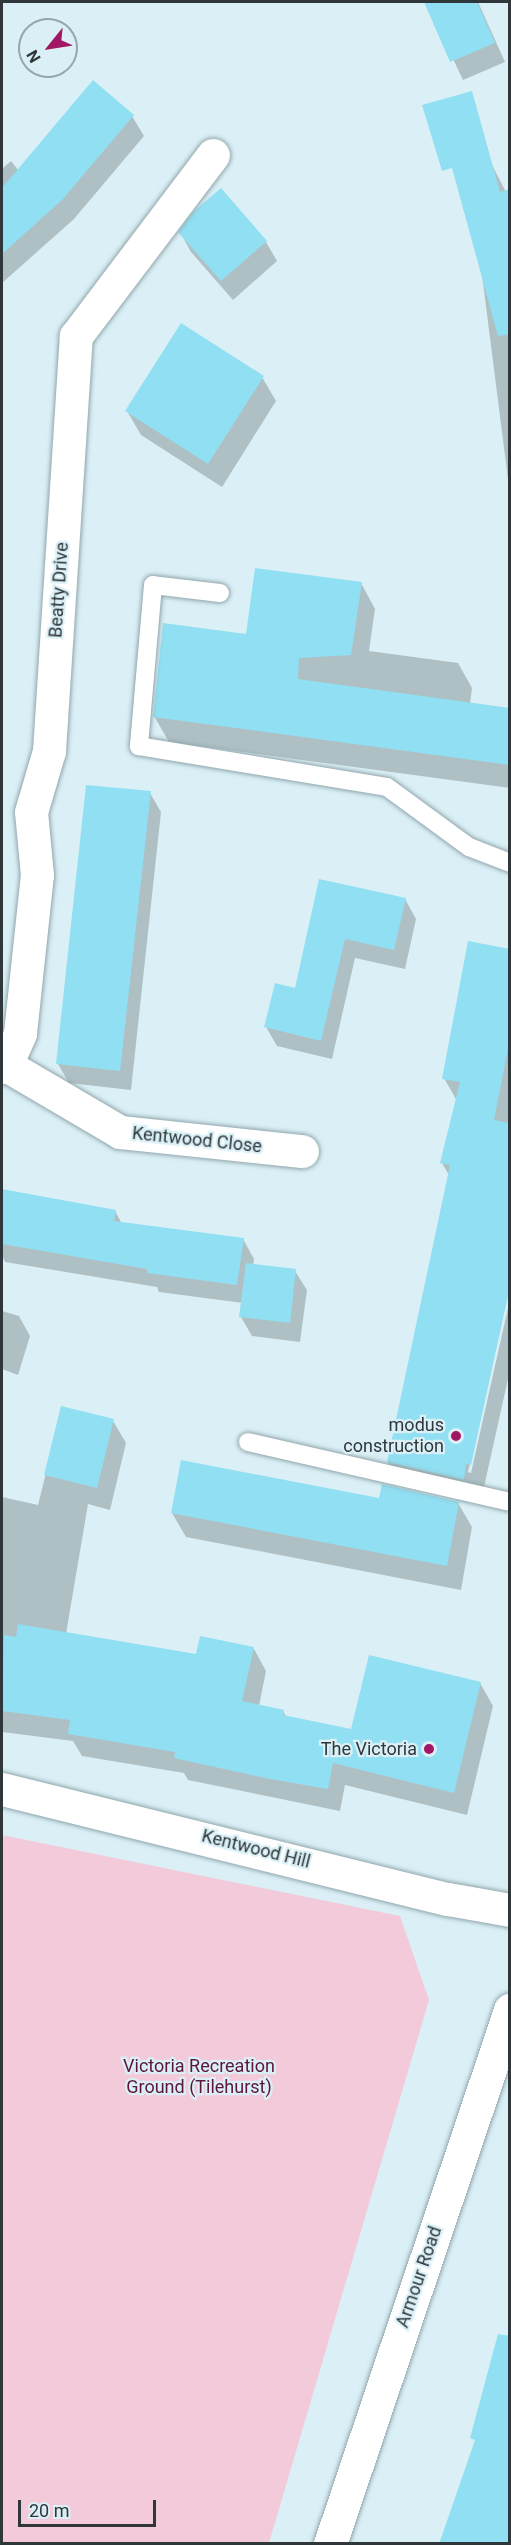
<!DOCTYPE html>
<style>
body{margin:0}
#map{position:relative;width:511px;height:2545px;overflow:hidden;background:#daf0f6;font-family:Roboto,sans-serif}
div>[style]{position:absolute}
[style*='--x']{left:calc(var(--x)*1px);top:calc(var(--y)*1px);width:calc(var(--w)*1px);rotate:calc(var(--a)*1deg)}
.green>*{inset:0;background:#f3cad9}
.shadow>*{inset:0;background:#0003}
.building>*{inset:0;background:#91dff2}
.roads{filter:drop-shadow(0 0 2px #91a6ac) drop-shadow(0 0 2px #91a6ac)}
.lane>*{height:18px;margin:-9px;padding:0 9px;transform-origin:9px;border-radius:9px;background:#fff}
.street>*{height:33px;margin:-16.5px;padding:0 16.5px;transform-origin:16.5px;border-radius:16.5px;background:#fff}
.secondary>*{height:33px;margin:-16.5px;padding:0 16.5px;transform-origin:16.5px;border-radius:16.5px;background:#fff}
.dots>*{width:16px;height:16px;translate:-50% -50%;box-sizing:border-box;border:3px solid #daf0f6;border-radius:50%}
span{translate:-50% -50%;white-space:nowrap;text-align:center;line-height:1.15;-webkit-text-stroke:4.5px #daf0f6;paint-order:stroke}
.street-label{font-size:18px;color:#2f373a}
.poi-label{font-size:18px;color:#2f373a}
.right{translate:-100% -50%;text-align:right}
.park-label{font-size:18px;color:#5d153b}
.frame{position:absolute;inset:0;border:3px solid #2f373a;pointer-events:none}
.north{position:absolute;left:18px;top:18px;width:60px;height:60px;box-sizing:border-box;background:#daf0f6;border:2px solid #96a6ab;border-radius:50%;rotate:240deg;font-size:16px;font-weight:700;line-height:24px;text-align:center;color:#2f373a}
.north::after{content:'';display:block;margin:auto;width:21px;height:27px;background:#a01764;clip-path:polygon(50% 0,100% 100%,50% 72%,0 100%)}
.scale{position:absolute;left:18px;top:2500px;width:138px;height:27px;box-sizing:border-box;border:3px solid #2f373a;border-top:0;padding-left:8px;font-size:18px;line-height:21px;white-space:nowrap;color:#2f373a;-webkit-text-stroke:4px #daf0f6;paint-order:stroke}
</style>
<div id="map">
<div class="green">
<div style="clip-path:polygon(2px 1835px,400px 1916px,429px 2000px,269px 2543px,2px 2543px)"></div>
</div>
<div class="shadow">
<div style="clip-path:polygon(426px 2px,478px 2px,505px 62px,463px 80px)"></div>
<div style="clip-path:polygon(132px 116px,144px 136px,74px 219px,2px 283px,2px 169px,11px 161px,18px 170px)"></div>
<div style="clip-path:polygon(490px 161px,510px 200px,510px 495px,481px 267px)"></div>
<div style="clip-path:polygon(221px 190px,266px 242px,277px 261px,233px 300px,191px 252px,180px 232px)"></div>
<div style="clip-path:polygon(262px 377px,276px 401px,222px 487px,141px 435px,127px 411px)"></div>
<div style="clip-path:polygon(361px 583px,375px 609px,369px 651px,458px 663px,472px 688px,470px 704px,510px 710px,510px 788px,169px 742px,154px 716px,247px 636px)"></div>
<div style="clip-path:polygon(150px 793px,161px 812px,131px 1090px,69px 1083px,58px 1064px)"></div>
<div style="clip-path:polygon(320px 880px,405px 899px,416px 919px,405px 969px,355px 958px,332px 1059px,277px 1046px,266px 1027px,296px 990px)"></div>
<div style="clip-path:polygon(510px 951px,510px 1286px,468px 1472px,471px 1473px,510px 1299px,510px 1370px,484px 1487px,401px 1484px,388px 1462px,449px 1175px,442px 1163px,457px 1101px,444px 1078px)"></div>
<div style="clip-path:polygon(3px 1191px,115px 1211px,122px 1224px,243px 1239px,254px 1259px,253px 1266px,295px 1271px,307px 1290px,300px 1342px,252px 1336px,241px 1317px,243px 1303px,159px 1292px,157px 1287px,5px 1262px,2px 1255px)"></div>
<div style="clip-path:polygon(2px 1311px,19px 1316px,30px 1336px,18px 1375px,2px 1369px)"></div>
<div style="clip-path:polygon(62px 1408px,113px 1421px,126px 1443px,110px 1510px,88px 1504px,66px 1634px,197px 1655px,254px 1649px,266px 1671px,259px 1706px,283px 1711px,287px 1718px,352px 1731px,480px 1683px,493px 1706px,467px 1815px,345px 1785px,340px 1811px,188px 1780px,184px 1773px,82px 1756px,73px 1741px,2px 1732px,2px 1497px,38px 1505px)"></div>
<div style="clip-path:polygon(380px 1500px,458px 1503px,472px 1527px,461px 1590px,186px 1537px,172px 1513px)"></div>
</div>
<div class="building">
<div style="clip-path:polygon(424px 2px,477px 2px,495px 43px,450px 62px)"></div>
<div style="clip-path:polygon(93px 80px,134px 115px,63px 199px,2px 254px,2px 188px)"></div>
<div style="clip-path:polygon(472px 91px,500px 192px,510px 189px,510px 334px,498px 336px,452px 168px,442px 171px,422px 105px)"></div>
<div style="clip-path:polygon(221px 188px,267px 241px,221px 281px,178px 232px,193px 212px)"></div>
<div style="clip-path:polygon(181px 323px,264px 376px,208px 464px,125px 411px)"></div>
<div style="clip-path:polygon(255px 568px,362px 582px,351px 655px,299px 658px,298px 679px,510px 708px,510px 765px,153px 717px,163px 623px,246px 634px)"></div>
<div style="clip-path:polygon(86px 785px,151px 791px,120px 1071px,56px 1064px)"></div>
<div style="clip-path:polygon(319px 879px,406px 898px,394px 950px,345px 939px,321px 1041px,264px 1027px,275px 983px,295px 988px)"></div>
<div style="clip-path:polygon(468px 941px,510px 949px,510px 1038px,494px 1120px,510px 1123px,510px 1286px,471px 1465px,466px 1464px,464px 1480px,387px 1462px,450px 1165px,440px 1163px,460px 1082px,442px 1079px)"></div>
<div style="clip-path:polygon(2px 1189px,116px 1210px,114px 1221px,244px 1238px,237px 1285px,147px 1273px,147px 1269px,2px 1244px)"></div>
<div style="clip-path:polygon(246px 1263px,296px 1269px,290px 1323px,239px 1317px)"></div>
<div style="clip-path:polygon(61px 1406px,114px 1419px,97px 1488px,44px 1475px)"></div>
<div style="clip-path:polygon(181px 1460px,379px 1498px,382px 1484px,459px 1502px,447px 1566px,171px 1513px)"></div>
<div style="clip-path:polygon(18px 1624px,196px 1654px,200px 1636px,254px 1647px,242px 1701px,284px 1710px,283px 1715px,351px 1729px,369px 1655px,481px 1682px,454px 1793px,333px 1763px,328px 1789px,270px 1779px,174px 1758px,175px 1752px,68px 1734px,70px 1720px,2px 1711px,4px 1635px,16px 1637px)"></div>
<div style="clip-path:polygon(498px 2334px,510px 2336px,510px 2544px,439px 2544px,475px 2440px,470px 2438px)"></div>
</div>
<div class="roads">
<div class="lane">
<div style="--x:220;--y:593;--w:67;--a:-173.2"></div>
<div style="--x:153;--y:585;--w:162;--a:95"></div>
<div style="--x:139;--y:746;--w:251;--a:9.4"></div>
<div style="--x:387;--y:787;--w:102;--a:36.2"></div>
<div style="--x:469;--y:847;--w:44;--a:21.3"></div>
<div style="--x:248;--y:1442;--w:269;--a:12.9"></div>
</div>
<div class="street">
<div style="--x:6;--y:1065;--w:35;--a:-66"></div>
<div style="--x:20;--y:1033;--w:159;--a:-83.9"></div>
<div style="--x:37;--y:875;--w:63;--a:-95.4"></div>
<div style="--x:31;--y:812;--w:64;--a:-73.6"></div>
<div style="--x:49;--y:751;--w:416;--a:-86.3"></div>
<div style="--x:76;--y:336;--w:227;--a:-52.9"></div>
<div style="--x:2;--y:1067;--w:4;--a:-27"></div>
<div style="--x:6;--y:1065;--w:132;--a:30.4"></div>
<div style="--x:120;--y:1132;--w:183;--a:6"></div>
<div style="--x:330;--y:2544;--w:564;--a:-71.37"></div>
</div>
<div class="secondary">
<div style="--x:2;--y:1789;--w:459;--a:13.9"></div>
<div style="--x:448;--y:1899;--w:63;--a:10.1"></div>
</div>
</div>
<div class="dots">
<div style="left:456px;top:1436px;background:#a01764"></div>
<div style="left:429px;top:1749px;background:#a01764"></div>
</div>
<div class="street-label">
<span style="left:59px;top:590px;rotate:-86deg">Beatty Drive</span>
<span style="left:197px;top:1140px;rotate:6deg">Kentwood Close</span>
<span style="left:256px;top:1849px;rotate:14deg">Kentwood Hill</span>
<span style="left:419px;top:2277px;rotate:-71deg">Armour Road</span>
</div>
<div class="poi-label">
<span class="right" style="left:444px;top:1436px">modus<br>construction</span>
<span class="right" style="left:417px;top:1749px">The Victoria</span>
</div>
<div class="park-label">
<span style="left:199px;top:2077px">Victoria Recreation<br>Ground (Tilehurst)</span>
</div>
<div class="frame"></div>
<div class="north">N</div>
<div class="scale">20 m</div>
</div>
